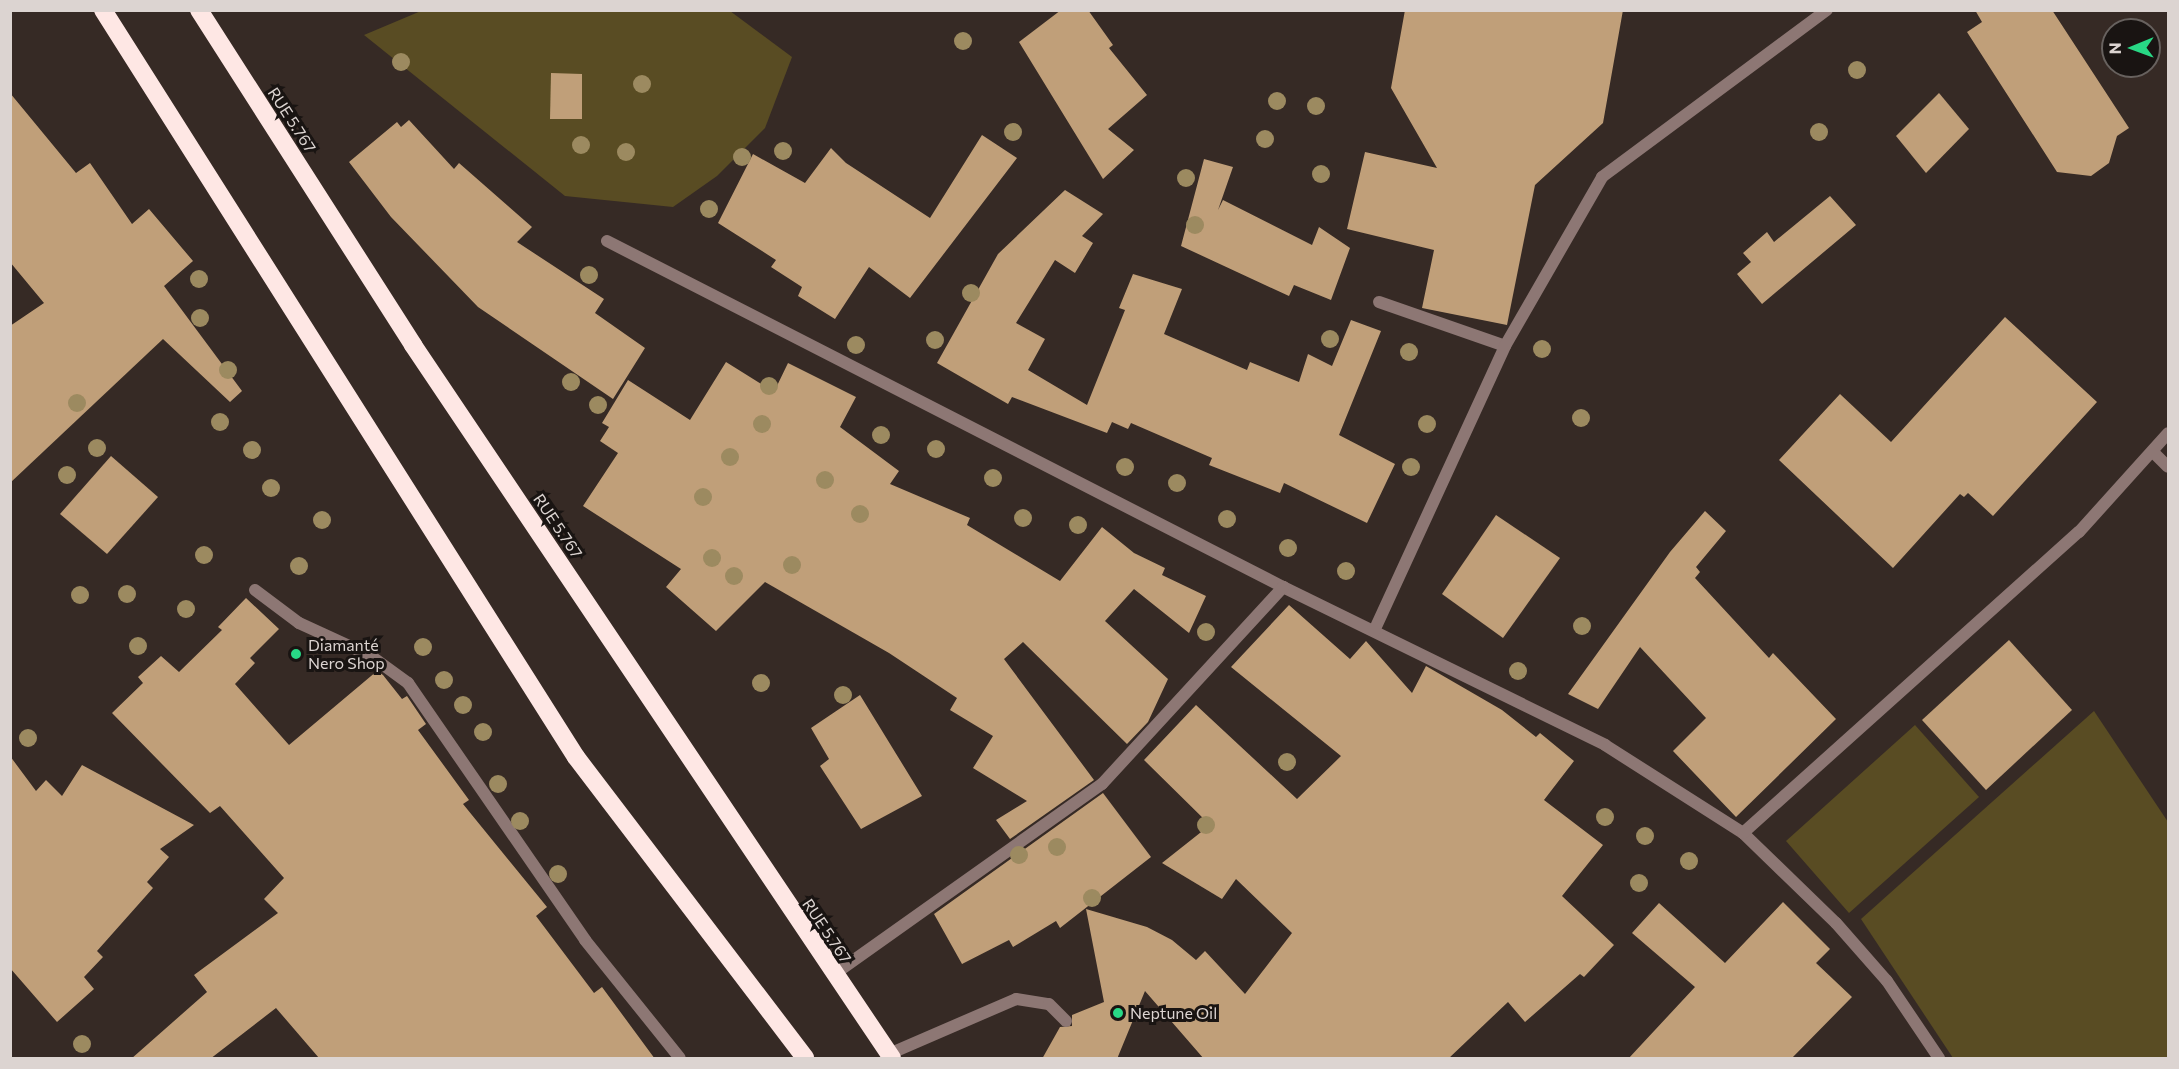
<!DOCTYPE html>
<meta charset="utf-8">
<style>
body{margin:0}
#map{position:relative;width:2179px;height:1069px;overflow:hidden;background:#362a25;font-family:Commissioner,sans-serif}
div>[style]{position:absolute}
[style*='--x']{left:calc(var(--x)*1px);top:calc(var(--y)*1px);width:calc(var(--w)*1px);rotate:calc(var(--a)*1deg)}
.green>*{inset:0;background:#594c23}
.building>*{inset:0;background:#c09f79}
.lane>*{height:12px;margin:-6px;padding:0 6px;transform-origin:6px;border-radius:6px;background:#8d7774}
.street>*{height:12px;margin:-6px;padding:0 6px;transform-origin:6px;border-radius:6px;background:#8d7774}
.highway>*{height:18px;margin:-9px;padding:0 9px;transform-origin:9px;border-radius:9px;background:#fee7e4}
.trees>*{width:18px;height:18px;margin:-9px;border-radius:50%;background:#9c8a60}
.dots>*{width:16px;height:16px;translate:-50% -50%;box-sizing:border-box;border:3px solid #191412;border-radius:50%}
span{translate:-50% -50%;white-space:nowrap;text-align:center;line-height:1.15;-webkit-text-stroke:6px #191412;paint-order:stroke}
.street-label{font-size:16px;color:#dcd4d1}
.poi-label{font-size:16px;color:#dcd4d1}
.left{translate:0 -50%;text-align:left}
.frame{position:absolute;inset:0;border:12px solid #dcd4d1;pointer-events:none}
.north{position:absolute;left:2101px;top:18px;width:60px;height:60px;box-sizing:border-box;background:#191412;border:2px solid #67615e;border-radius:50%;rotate:269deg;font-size:16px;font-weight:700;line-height:24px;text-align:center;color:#dcd4d1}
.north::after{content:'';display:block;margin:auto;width:21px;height:27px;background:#28d885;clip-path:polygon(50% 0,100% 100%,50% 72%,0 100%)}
</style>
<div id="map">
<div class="green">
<div style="clip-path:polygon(421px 11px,730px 11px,792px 57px,765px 128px,717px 176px,673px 207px,565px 196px,364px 35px)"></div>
<div style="clip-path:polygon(2094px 711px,2168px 822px,2168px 1058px,1953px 1058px,1861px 919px)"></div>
<div style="clip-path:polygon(1915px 725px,1979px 797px,1849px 913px,1786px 841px)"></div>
</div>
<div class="building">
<div style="clip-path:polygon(1061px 10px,1088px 10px,1113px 45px,1109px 48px,1147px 95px,1108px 129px,1134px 150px,1103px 179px,1019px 42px)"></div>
<div style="clip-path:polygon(1405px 10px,1623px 10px,1603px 123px,1535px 185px,1507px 325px,1422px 308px,1434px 250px,1347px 229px,1365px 152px,1437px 168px,1391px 88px)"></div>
<div style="clip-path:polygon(1975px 10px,2052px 10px,2129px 128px,2117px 136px,2109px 163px,2091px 176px,2057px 172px,1967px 32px,1982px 22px)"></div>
<div style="clip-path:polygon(551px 73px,582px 74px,582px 119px,550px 119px)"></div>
<div style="clip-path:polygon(10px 93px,76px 173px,90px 163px,132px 224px,149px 209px,193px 261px,164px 286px,242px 391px,230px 402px,163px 339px,10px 483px,10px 326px,44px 303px,10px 262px)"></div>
<div style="clip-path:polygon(1939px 93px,1969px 129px,1926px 173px,1896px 136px)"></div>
<div style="clip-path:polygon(409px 120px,454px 169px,459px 163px,532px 227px,517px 242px,604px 299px,595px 313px,645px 348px,613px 399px,478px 307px,391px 217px,349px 162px,397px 122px,401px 127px)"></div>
<div style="clip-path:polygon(982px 135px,1017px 158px,910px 298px,869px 267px,835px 319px,798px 296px,802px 287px,771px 267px,776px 260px,718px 223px,753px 154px,805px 183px,831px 148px,846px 163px,930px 218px)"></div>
<div style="clip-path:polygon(1204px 159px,1233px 167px,1218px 210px,1223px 200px,1312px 245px,1319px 227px,1350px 248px,1331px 300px,1294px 285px,1289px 296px,1181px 246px)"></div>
<div style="clip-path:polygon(1065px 190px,1103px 214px,1082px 236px,1093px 243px,1075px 273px,1055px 260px,1016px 323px,1045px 339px,1028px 370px,1087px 405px,1125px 310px,1119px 308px,1133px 274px,1182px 289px,1164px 334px,1247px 370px,1250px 362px,1299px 382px,1308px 354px,1332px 366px,1351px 320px,1381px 331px,1339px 435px,1395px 464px,1367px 523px,1284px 483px,1280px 493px,1209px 465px,1212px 458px,1131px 423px,1128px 429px,1112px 422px,1107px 433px,1012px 397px,1008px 404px,937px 363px,998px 254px)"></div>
<div style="clip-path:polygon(1830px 196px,1856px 225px,1762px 304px,1737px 274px,1751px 262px,1743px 253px,1767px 232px,1774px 242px)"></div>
<div style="clip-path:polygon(2005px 317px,2097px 402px,1993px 516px,1968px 493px,1964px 497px,1960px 494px,1893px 568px,1779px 460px,1840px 394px,1891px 442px)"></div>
<div style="clip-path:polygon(726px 362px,774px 392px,788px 363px,856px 397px,840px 427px,899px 471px,890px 484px,970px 518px,967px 525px,1060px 581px,1102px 527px,1134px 553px,1165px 568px,1162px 575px,1206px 596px,1189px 633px,1134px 589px,1105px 621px,1168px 679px,1148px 722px,1127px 744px,1023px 642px,1004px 659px,1094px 780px,1010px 839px,996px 820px,1027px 801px,973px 768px,993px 736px,950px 710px,957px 698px,889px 653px,765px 582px,716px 631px,666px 587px,681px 569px,583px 506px,618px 453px,600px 441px,609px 427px,602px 423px,628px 380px,690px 420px)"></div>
<div style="clip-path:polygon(111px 456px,158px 497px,107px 554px,60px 514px)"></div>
<div style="clip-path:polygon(1705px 511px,1726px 531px,1696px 567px,1700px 572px,1695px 578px,1769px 658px,1773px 653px,1836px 719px,1736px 817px,1673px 751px,1706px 718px,1640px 647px,1598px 709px,1568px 694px,1670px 552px)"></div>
<div style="clip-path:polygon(1496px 515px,1560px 558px,1503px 638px,1442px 594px)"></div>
<div style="clip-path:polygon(246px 598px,279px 629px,250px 658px,255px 663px,235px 684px,289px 745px,377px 671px,383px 675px,402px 699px,407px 696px,426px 724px,418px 730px,469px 800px,463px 804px,547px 907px,536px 916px,594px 993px,602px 987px,655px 1059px,319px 1058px,276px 1008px,210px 1059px,131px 1059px,207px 992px,194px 975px,278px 913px,264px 899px,284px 878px,220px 806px,210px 813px,112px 713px,143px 683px,138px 677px,161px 656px,179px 672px,222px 630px,218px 627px)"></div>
<div style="clip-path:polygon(1289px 605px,1350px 659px,1366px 641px,1412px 693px,1426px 666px,1502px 710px,1536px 737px,1540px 733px,1574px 761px,1544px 800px,1603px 845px,1562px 896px,1614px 945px,1584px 977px,1580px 974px,1525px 1022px,1508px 1002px,1448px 1059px,1204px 1059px,1145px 991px,1117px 1059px,1042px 1059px,1060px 1027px,1072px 1026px,1072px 1015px,1104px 1002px,1086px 909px,1147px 927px,1172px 940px,1196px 960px,1205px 951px,1245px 994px,1292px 933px,1236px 879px,1222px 899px,1162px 863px,1210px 825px,1144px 760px,1196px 705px,1297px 799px,1341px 756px,1231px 667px)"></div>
<div style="clip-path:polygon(2009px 640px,2072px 710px,1986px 790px,1922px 720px)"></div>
<div style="clip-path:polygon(860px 695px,922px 796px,861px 829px,820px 766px,829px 759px,811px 728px)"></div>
<div style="clip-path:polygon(10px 756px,36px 791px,46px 780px,62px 796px,82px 765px,194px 825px,160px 849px,169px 857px,147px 882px,153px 888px,97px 951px,103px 957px,84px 977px,94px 989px,57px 1022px,10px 968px)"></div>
<div style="clip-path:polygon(1103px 793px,1151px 857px,1060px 928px,1056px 921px,1013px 947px,1009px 940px,962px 964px,934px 914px)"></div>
<div style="clip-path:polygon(1783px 902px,1830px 949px,1816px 963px,1852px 997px,1791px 1059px,1628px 1059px,1695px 987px,1632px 933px,1659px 903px,1725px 963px)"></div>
</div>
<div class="lane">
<div style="--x:889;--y:1054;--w:138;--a:-23.4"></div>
<div style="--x:1016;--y:999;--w:33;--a:9"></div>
<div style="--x:1049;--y:1004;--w:24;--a:45"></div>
</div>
<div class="street">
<div style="--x:607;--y:241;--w:759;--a:27.1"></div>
<div style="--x:1283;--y:587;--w:359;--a:26.1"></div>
<div style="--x:1605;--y:745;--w:164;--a:32.5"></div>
<div style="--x:1743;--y:833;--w:129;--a:44.1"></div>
<div style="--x:1836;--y:923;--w:77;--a:48.7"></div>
<div style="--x:1887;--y:981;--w:93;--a:56"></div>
<div style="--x:1379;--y:302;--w:133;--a:19.2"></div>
<div style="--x:2153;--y:452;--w:21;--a:45"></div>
<div style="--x:255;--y:590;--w:55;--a:36.9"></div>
<div style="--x:299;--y:623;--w:79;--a:24.6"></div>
<div style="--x:371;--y:656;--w:46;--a:36.1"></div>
<div style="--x:408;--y:683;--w:312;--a:55.4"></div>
<div style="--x:585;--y:940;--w:151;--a:51.2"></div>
<div style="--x:1374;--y:631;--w:314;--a:-65.3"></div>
<div style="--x:1505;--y:346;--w:195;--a:-60.1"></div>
<div style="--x:1602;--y:177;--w:280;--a:-36.6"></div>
<div style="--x:1743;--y:833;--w:451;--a:-41.9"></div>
<div style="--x:2079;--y:532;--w:133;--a:-48"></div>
<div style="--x:833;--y:975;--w:330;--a:-35.4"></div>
<div style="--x:1102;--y:784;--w:268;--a:-47.4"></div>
</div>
<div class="highway">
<div style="--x:103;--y:10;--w:884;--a:57.66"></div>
<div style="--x:576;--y:757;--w:378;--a:52.7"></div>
<div style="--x:199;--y:10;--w:398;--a:57.4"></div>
<div style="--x:413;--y:345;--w:859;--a:56.11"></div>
</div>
<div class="trees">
<div style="left:963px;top:41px"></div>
<div style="left:401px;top:62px"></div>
<div style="left:1857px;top:70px"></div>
<div style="left:642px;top:84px"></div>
<div style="left:1277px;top:101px"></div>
<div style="left:1316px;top:106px"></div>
<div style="left:1013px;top:132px"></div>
<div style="left:1819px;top:132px"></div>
<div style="left:1265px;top:139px"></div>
<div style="left:581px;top:145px"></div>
<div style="left:783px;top:151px"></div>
<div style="left:626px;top:152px"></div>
<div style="left:742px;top:157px"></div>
<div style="left:1321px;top:174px"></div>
<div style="left:1186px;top:178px"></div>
<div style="left:709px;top:209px"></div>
<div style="left:1195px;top:225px"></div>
<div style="left:589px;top:275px"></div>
<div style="left:199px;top:279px"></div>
<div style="left:971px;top:293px"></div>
<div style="left:200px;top:318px"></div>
<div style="left:1330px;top:339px"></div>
<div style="left:935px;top:340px"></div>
<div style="left:856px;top:345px"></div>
<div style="left:1542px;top:349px"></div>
<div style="left:1409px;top:352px"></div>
<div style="left:228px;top:370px"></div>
<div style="left:571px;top:382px"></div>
<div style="left:769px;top:386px"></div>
<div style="left:77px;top:403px"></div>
<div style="left:598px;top:405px"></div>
<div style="left:1581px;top:418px"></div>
<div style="left:220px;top:422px"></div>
<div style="left:762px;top:424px"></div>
<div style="left:1427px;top:424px"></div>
<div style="left:881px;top:435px"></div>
<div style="left:97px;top:448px"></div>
<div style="left:936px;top:449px"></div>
<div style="left:252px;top:450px"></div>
<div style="left:730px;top:457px"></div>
<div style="left:1125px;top:467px"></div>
<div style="left:1411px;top:467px"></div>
<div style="left:67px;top:475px"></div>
<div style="left:993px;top:478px"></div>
<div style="left:825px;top:480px"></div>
<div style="left:1177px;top:483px"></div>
<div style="left:271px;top:488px"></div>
<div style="left:703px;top:497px"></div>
<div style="left:860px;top:514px"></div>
<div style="left:1023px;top:518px"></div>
<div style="left:1227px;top:519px"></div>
<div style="left:322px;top:520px"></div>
<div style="left:1078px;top:525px"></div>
<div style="left:1288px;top:548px"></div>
<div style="left:204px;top:555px"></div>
<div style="left:712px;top:558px"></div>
<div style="left:792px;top:565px"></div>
<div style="left:299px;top:566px"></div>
<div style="left:1346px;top:571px"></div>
<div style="left:734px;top:576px"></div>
<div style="left:127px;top:594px"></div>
<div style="left:80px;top:595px"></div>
<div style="left:186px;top:609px"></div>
<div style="left:1582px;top:626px"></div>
<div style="left:1206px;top:632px"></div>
<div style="left:138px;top:646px"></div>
<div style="left:423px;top:647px"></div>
<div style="left:1518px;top:671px"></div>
<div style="left:444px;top:680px"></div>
<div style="left:761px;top:683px"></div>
<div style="left:843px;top:695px"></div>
<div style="left:463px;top:705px"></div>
<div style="left:483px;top:732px"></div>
<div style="left:28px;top:738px"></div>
<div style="left:1287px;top:762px"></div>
<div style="left:498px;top:784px"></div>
<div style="left:1605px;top:817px"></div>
<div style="left:520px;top:821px"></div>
<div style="left:1206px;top:825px"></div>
<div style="left:1645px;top:836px"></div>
<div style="left:1057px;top:847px"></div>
<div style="left:1019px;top:855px"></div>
<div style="left:1689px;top:861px"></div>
<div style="left:558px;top:874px"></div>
<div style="left:1639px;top:883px"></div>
<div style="left:1092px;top:898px"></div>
<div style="left:82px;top:1044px"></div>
</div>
<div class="dots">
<div style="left:296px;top:654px;background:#28d885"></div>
<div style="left:1118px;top:1013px;background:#28d885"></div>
</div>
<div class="street-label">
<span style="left:292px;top:120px;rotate:57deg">RUE 5.767</span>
<span style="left:558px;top:526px;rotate:56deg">RUE 5.767</span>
<span style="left:827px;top:931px;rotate:56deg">RUE 5.767</span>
</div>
<div class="poi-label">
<span class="left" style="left:308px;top:654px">Diamanté<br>Nero Shop</span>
<span class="left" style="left:1130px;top:1013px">Neptune Oil</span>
</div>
<div class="frame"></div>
<div class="north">N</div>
</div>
